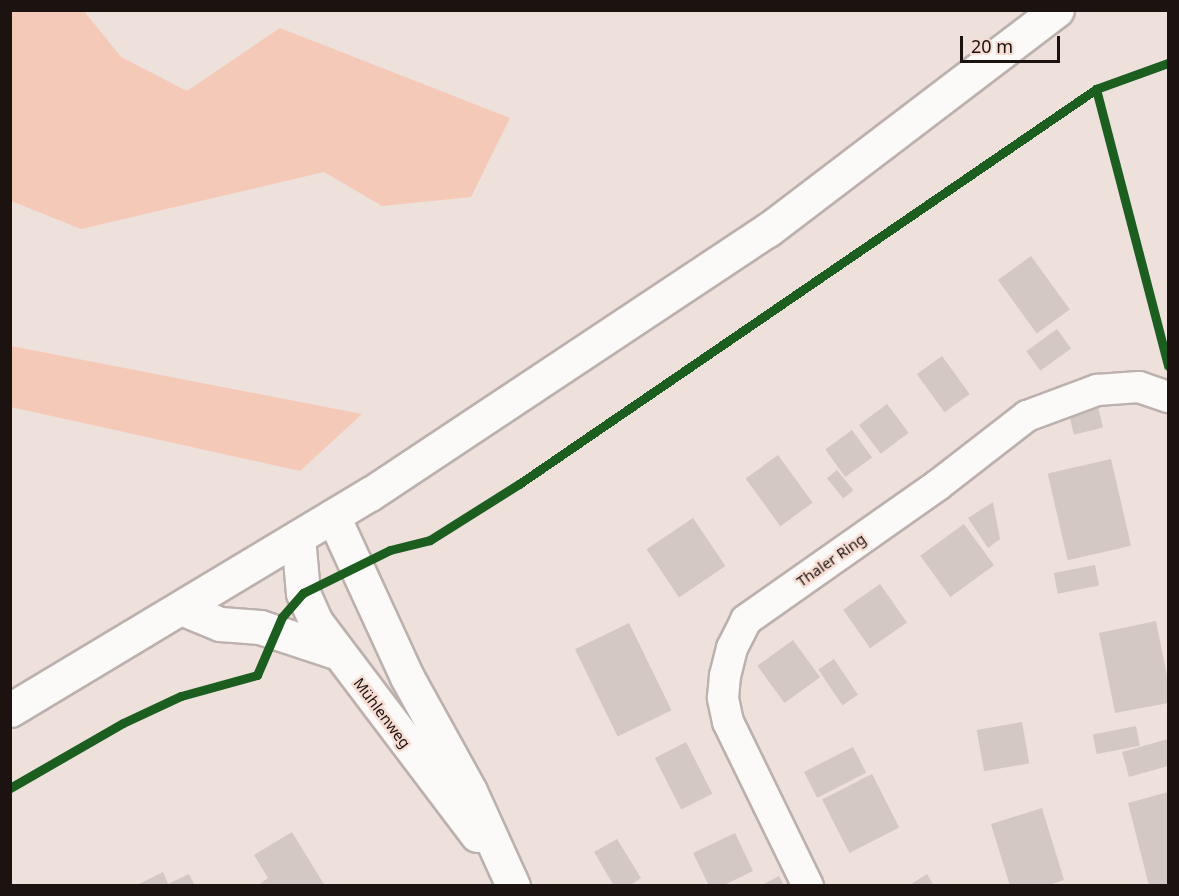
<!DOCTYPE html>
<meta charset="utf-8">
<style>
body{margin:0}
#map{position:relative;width:1179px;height:896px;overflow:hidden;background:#eee0da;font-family:"Noto Sans",sans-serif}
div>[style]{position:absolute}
.green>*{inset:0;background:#f5c9b8}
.building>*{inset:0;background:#d3c8c4;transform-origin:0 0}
.roads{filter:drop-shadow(2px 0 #bcb1ad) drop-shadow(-2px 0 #bcb1ad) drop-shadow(0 2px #bcb1ad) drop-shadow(0 -2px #bcb1ad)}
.minor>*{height:30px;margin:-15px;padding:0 15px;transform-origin:15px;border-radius:15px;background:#fcfaf9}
.tertiary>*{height:33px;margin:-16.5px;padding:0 16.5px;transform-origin:16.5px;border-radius:16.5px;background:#fcfaf9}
.secondary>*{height:33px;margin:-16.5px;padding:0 16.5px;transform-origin:16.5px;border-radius:16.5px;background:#fcfaf9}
.cycleway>*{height:9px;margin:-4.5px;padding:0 4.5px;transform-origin:4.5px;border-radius:4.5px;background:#1b5e20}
span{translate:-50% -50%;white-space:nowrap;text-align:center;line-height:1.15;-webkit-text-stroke:5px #f6dcd2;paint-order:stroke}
.street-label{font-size:15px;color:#1c1310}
.frame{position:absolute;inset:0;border:12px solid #1c1310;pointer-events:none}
.scale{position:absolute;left:960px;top:36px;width:100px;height:27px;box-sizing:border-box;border:3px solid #1c1310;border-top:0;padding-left:8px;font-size:18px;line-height:21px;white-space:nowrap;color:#1c1310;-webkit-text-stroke:4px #f6dcd2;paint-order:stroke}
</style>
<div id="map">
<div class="green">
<div style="clip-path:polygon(10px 11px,84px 11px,121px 57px,187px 91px,280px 28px,510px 118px,471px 197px,382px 206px,324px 172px,81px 229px,11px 201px)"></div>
<div style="clip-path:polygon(11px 346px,362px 414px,300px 471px,11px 407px)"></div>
</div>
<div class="building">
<div style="left:1031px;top:256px;width:66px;height:41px;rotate:54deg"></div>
<div style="left:1057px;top:329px;width:24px;height:38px;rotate:54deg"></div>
<div style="left:942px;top:356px;width:47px;height:31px;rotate:54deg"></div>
<div style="left:887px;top:404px;width:36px;height:35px;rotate:53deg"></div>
<div style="left:1098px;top:407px;width:21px;height:30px;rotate:76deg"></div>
<div style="left:852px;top:430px;width:34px;height:33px;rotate:54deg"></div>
<div style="left:778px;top:455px;width:59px;height:40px;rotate:54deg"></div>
<div style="left:1111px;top:459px;width:89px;height:65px;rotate:77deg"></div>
<div style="left:837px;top:470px;width:26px;height:13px;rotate:51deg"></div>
<div style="clip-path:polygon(993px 502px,1000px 539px,988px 548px,968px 518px)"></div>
<div style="left:693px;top:518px;width:58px;height:56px;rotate:56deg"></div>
<div style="left:964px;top:524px;width:51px;height:54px;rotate:54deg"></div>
<div style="left:1095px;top:565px;width:21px;height:42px;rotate:79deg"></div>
<div style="left:880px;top:584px;width:47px;height:45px;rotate:55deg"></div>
<div style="clip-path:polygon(1156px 621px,1168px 681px,1168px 703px,1115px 713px,1099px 633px)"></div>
<div style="left:629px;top:623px;width:97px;height:60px;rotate:64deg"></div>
<div style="left:793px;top:640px;width:46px;height:44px;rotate:54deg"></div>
<div style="left:834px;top:659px;width:43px;height:19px;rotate:56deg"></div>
<div style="left:1022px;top:722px;width:42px;height:46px;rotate:80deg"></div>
<div style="left:1136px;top:726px;width:20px;height:44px;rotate:79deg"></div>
<div style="clip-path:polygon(1168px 739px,1168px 766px,1129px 777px,1122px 752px)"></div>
<div style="left:686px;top:742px;width:58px;height:35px;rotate:63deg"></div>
<div style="left:853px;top:747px;width:29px;height:55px;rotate:63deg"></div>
<div style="left:872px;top:774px;width:60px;height:56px;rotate:63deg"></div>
<div style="clip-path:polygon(1168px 792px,1168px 886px,1149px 886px,1128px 803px)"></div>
<div style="clip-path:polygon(1042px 808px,1064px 880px,1046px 886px,1010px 886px,991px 824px)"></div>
<div style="clip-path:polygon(292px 832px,325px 886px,257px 886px,268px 878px,254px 855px)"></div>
<div style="clip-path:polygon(735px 833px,753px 871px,722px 886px,709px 886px,693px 853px)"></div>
<div style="clip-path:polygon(617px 839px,641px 878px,629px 886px,614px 886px,594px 852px)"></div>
<div style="clip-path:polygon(163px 872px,168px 884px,189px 874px,195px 886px,135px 886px)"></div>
<div style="clip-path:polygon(927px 874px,934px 886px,908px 886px)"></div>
<div style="clip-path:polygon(779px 876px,784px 886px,760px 886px)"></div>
</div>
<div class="roads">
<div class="minor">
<div style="left:808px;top:886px;width:182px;rotate:-116deg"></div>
<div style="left:728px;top:722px;width:25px;rotate:-102deg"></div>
<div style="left:723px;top:698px;width:22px;rotate:-85deg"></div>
<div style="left:725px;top:676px;width:29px;rotate:-76deg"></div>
<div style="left:732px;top:648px;width:31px;rotate:-63deg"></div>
<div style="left:746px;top:620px;width:235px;rotate:-35.1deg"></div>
<div style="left:938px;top:485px;width:113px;rotate:-37.8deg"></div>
<div style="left:1027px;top:416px;width:75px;rotate:-20.4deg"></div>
<div style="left:1097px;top:390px;width:42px;rotate:-4.1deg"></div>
<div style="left:1139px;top:387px;width:31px;rotate:19deg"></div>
</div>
<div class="tertiary">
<div style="left:333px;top:516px;width:177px;rotate:65.3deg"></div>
<div style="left:407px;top:677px;width:130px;rotate:61.1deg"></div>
<div style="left:470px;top:791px;width:104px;rotate:65.6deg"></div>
<div style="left:298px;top:537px;width:56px;rotate:84.9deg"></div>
<div style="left:303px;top:593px;width:32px;rotate:66deg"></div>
<div style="left:316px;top:622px;width:267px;rotate:52.9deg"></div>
<div style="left:181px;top:608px;width:42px;rotate:22.3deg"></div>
<div style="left:220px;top:624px;width:40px;rotate:4.3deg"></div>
<div style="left:260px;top:627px;width:79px;rotate:18.4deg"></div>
</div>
<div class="secondary">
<div style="left:10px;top:710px;width:420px;rotate:-31deg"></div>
<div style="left:370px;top:494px;width:478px;rotate:-33.6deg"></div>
<div style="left:768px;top:230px;width:363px;rotate:-37.3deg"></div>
</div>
</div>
<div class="cycleway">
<div style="left:1096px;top:89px;width:286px;rotate:75.4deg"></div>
<div style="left:10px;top:788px;width:130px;rotate:-29.9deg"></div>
<div style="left:123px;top:723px;width:64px;rotate:-25deg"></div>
<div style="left:181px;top:696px;width:79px;rotate:-15.4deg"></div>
<div style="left:257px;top:675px;width:63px;rotate:-66.7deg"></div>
<div style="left:282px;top:617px;width:32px;rotate:-49deg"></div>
<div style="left:303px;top:593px;width:97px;rotate:-26.3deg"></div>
<div style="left:390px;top:550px;width:41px;rotate:-14deg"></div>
<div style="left:430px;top:540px;width:105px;rotate:-32.2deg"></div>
<div style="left:519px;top:484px;width:699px;rotate:-34.39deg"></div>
<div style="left:1096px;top:89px;width:77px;rotate:-19.9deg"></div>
</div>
<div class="street-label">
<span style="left:831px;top:560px;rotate:-35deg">Thaler Ring</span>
<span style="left:382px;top:713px;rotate:53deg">Mühlenweg</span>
</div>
<div class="frame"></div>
<div class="scale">20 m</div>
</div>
